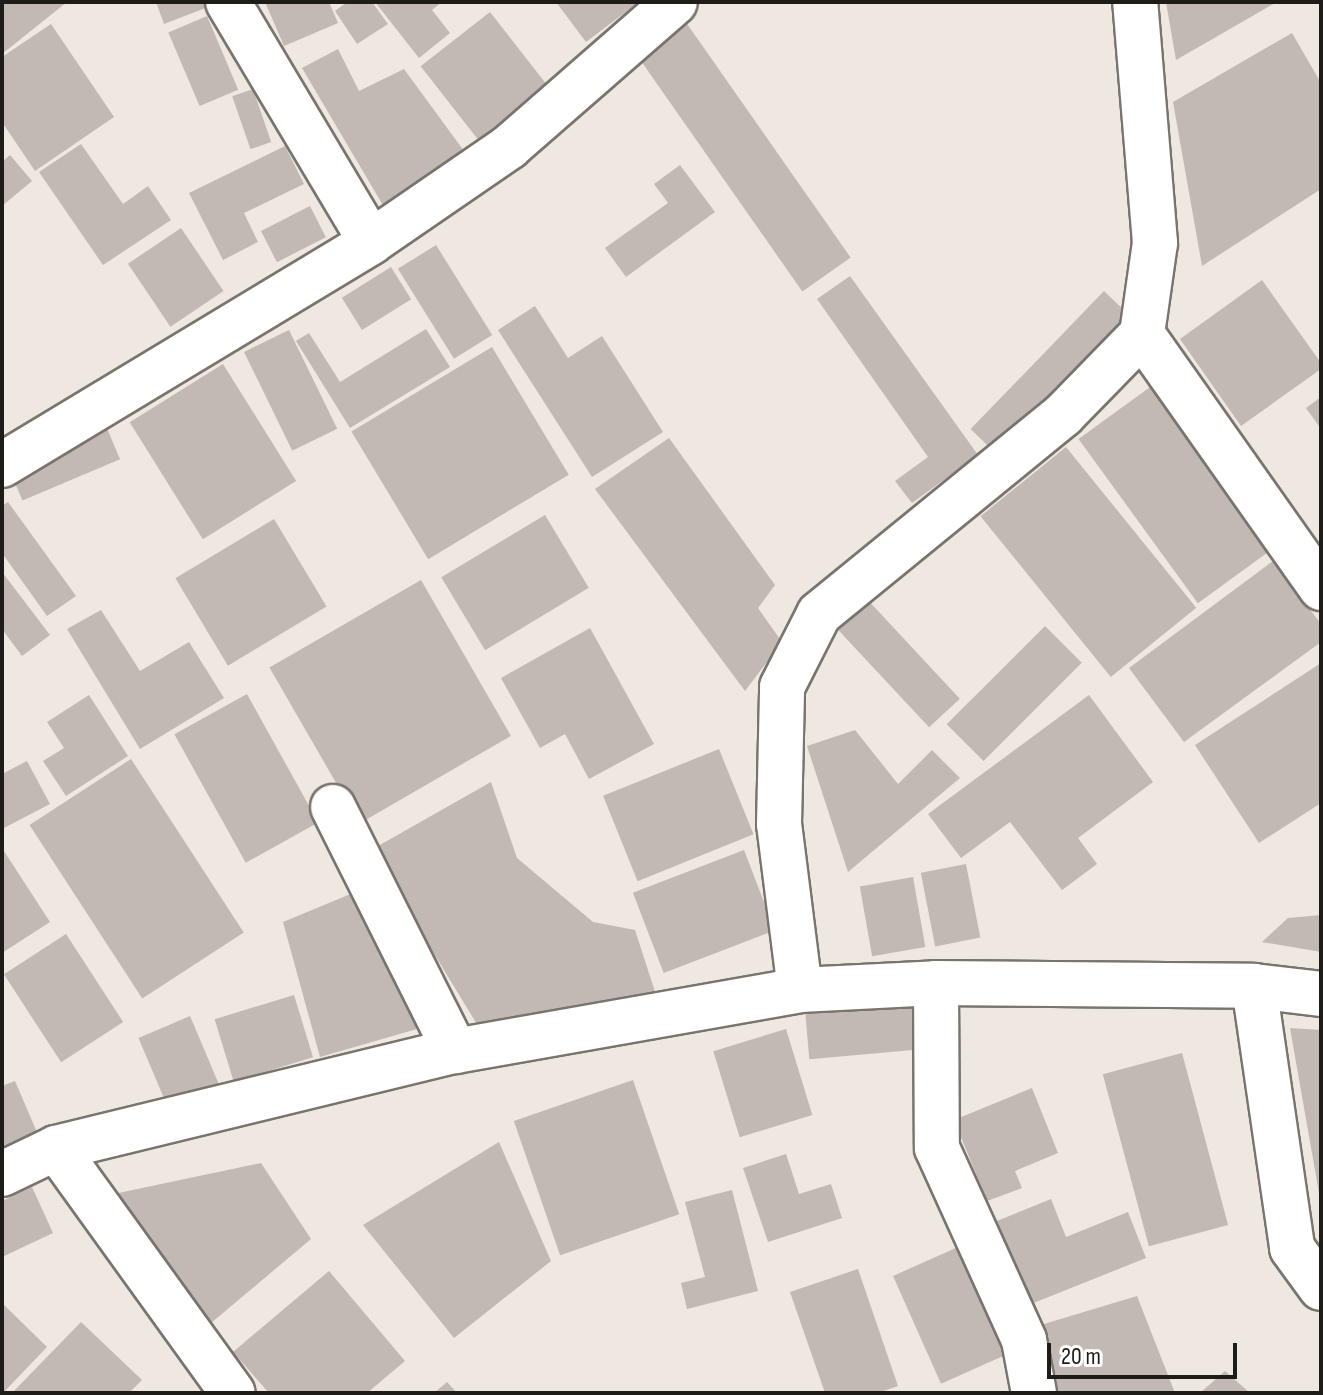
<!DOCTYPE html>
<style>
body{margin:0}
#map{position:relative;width:1323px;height:1395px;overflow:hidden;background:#eee8e0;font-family:"Sofia Sans Condensed",sans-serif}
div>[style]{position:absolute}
.building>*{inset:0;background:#c2b8b4;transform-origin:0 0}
.roads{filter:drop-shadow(2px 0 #79746d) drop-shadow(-2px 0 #79746d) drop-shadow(0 2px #79746d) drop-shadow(0 -2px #79746d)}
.minor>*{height:44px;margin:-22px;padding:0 22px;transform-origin:22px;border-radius:22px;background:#fff}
span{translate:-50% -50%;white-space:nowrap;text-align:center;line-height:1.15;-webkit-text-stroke:6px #fff;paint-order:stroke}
.frame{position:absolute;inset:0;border:4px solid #1e1c19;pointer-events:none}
.scale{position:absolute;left:1047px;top:1343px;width:190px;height:36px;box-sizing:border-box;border:4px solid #1e1c19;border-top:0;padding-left:10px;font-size:24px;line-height:28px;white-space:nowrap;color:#1e1c19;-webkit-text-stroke:6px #fff;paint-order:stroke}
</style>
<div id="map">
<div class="building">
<div style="clip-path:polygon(2px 2px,67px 2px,2px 54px)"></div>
<div style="clip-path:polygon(156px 2px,207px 2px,208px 7px,164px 24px)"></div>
<div style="clip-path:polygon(265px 2px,329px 2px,338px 23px,284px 46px)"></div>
<div style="clip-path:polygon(347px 2px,372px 2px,388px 24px,357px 44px,335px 11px)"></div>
<div style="clip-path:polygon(375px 2px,442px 2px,432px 10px,450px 33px,419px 58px)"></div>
<div style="clip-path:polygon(556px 2px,639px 2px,586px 42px)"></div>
<div style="clip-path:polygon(1166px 2px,1277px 2px,1176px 60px)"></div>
<div style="left:678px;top:11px;width:301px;height:59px;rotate:55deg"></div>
<div style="left:490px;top:12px;width:109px;height:88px;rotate:52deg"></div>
<div style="left:207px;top:16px;width:80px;height:42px;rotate:67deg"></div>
<div style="clip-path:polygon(51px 24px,114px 117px,35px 171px,2px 122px,2px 57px)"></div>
<div style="clip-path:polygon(1292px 33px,1321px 83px,1321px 189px,1202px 266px,1173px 102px)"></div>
<div style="clip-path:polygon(338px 49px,359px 91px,404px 69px,464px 151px,384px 207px,302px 68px)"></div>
<div style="left:253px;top:89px;width:56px;height:22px;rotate:71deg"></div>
<div style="clip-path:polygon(81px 144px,123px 204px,148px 186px,171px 220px,103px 265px,39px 172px)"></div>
<div style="clip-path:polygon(285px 146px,304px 184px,244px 213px,258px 242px,223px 260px,189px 193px)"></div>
<div style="clip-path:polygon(10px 155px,32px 181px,2px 206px,2px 162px)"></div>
<div style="clip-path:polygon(680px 165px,715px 212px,626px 277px,605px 248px,668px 203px,654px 184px)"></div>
<div style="left:310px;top:206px;width:35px;height:55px;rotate:63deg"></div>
<div style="left:181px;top:228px;width:76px;height:64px;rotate:56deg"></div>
<div style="left:436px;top:245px;width:106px;height:45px;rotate:58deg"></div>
<div style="left:391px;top:267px;width:38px;height:58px;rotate:58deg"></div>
<div style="clip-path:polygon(850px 276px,978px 455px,912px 503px,895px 481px,928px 457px,817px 299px)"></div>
<div style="clip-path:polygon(1262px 280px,1321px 363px,1321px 369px,1241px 426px,1180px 339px)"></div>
<div style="left:1104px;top:291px;width:43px;height:192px;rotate:44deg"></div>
<div style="clip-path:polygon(535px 306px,568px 358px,602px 336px,663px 432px,592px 477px,498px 330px)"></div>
<div style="clip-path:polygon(426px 329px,450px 367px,350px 428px,296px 341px,309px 333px,340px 382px)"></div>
<div style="left:289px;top:330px;width:110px;height:50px;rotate:64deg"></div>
<div style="left:492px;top:347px;width:149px;height:164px;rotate:59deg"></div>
<div style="left:223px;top:364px;width:138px;height:110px;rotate:58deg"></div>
<div style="left:1157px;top:382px;width:203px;height:97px;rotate:54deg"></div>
<div style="clip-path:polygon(1321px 397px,1321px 429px,1306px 408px)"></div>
<div style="left:106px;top:426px;width:36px;height:106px;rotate:67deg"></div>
<div style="clip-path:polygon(669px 438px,775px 585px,758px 608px,782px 642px,745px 691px,595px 489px)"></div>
<div style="left:1066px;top:447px;width:207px;height:110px;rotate:51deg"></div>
<div style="clip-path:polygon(8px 502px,76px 596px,47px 616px,2px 553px,2px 506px)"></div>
<div style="left:545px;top:515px;width:85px;height:121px;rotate:59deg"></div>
<div style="left:274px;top:519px;width:102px;height:115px;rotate:59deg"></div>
<div style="clip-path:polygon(1273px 561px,1321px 624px,1321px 642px,1184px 742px,1129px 668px)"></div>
<div style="clip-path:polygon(2px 572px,50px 635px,22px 656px,2px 629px)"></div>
<div style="left:421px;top:580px;width:180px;height:175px;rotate:60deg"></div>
<div style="left:865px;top:597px;width:139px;height:42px;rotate:47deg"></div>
<div style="clip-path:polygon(101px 610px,140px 671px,189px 642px,224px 698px,140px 749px,67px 629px)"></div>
<div style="left:1045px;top:626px;width:52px;height:139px;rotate:45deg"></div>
<div style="clip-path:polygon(590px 628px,654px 744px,589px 779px,565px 734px,540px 748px,501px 678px)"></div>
<div style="clip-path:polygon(1321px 663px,1321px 803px,1259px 843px,1195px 745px)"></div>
<div style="left:247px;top:694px;width:147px;height:83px;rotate:61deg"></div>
<div style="clip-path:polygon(89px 695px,128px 756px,66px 796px,43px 761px,64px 748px,47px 722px)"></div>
<div style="clip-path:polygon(1089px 695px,1153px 782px,1078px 838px,1097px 864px,1062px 890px,1010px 822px,961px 858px,928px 814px)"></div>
<div style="clip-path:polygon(855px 730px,898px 784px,932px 750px,960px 778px,848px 872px,807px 746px)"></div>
<div style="left:719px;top:749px;width:92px;height:125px;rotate:68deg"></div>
<div style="left:131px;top:759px;width:207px;height:121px;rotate:57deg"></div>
<div style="clip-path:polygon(27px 761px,50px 804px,2px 829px,2px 774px)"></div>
<div style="clip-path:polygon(491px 782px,517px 858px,593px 922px,635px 930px,660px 1007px,478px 1026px,371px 850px)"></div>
<div style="clip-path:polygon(2px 848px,50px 922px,2px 953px)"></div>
<div style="left:744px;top:850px;width:86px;height:119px;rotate:69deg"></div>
<div style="left:966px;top:864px;width:75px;height:46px;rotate:79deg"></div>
<div style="left:913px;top:877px;width:71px;height:54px;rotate:80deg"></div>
<div style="clip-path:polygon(353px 893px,417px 1029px,320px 1057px,283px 922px)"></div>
<div style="clip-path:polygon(1321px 915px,1321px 952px,1262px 942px,1288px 918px)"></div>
<div style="left:66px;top:934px;width:105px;height:74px;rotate:57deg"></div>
<div style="left:294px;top:995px;width:65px;height:83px;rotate:73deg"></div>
<div style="left:912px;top:1005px;width:45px;height:107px;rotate:85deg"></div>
<div style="left:190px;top:1016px;width:77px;height:56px;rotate:67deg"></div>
<div style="clip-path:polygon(1290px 1028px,1321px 1030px,1321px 1193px,1319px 1193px)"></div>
<div style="left:786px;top:1029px;width:90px;height:76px;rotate:73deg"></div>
<div style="left:1182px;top:1053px;width:178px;height:82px;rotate:75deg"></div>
<div style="left:633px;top:1080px;width:142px;height:126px;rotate:71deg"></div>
<div style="clip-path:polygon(15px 1081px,42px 1144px,2px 1161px,2px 1086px)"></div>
<div style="clip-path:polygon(1032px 1088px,1058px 1153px,1015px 1171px,1022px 1188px,987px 1201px,954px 1120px)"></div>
<div style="clip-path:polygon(499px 1142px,551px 1261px,454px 1338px,363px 1225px)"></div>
<div style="clip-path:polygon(786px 1154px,799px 1194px,831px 1184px,842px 1218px,768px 1242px,743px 1168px)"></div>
<div style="clip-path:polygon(261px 1163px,311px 1239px,211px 1323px,109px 1195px)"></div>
<div style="clip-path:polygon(32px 1187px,53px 1233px,2px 1257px,2px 1201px)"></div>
<div style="clip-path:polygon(732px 1190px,758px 1291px,687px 1309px,681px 1283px,705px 1277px,685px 1202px)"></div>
<div style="clip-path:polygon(1051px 1199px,1066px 1237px,1128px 1212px,1146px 1258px,1026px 1306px,992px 1223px)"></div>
<div style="left:967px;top:1243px;width:118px;height:81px;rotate:66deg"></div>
<div style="clip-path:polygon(858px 1269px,898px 1386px,878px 1393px,825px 1393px,790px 1292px)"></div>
<div style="clip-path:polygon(329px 1271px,405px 1361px,367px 1393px,269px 1393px,233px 1352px)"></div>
<div style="clip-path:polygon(1137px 1296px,1175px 1393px,1056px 1393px,1034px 1327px)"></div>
<div style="clip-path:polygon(2px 1303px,47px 1347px,3px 1393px,2px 1393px)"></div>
<div style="clip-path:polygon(81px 1322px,142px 1380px,129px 1393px,12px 1393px)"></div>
<div style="clip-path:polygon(1225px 1371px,1250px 1393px,1200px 1393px)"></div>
<div style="clip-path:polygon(447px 1382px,457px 1393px,434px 1393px)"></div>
</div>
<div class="roads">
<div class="minor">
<div style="left:228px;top:2px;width:279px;rotate:59.2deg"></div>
<div style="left:1142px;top:334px;width:311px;rotate:54.8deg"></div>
<div style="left:2px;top:465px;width:431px;rotate:-31.1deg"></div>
<div style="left:371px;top:242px;width:168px;rotate:-34.5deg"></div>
<div style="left:509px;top:147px;width:220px;rotate:-41.1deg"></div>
<div style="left:333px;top:807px;width:273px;rotate:63.4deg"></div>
<div style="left:936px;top:983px;width:165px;rotate:89.7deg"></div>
<div style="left:937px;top:1148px;width:211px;rotate:65.6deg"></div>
<div style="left:1024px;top:1340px;width:54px;rotate:79.3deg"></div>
<div style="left:1254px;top:986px;width:265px;rotate:81.7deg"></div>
<div style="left:1292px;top:1248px;width:49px;rotate:54.1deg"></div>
<div style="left:800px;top:990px;width:167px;rotate:-97.2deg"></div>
<div style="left:779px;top:824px;width:137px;rotate:-88.7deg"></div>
<div style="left:782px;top:687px;width:82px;rotate:-63.1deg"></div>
<div style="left:819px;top:614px;width:315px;rotate:-39.2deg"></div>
<div style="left:1063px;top:415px;width:113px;rotate:-45.7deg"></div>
<div style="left:1142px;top:334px;width:92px;rotate:-81.9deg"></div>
<div style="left:1155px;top:243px;width:242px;rotate:-94.7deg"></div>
<div style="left:56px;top:1148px;width:302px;rotate:54.2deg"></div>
<div style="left:2px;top:1174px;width:60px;rotate:-25.7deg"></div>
<div style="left:56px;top:1148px;width:411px;rotate:-13.7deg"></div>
<div style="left:455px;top:1051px;width:350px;rotate:-10deg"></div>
<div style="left:800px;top:990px;width:136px;rotate:-2.9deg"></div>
<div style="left:936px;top:983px;width:318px;rotate:0.5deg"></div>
<div style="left:1254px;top:986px;width:67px;rotate:6.8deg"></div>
</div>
</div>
<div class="frame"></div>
<div class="scale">20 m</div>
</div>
